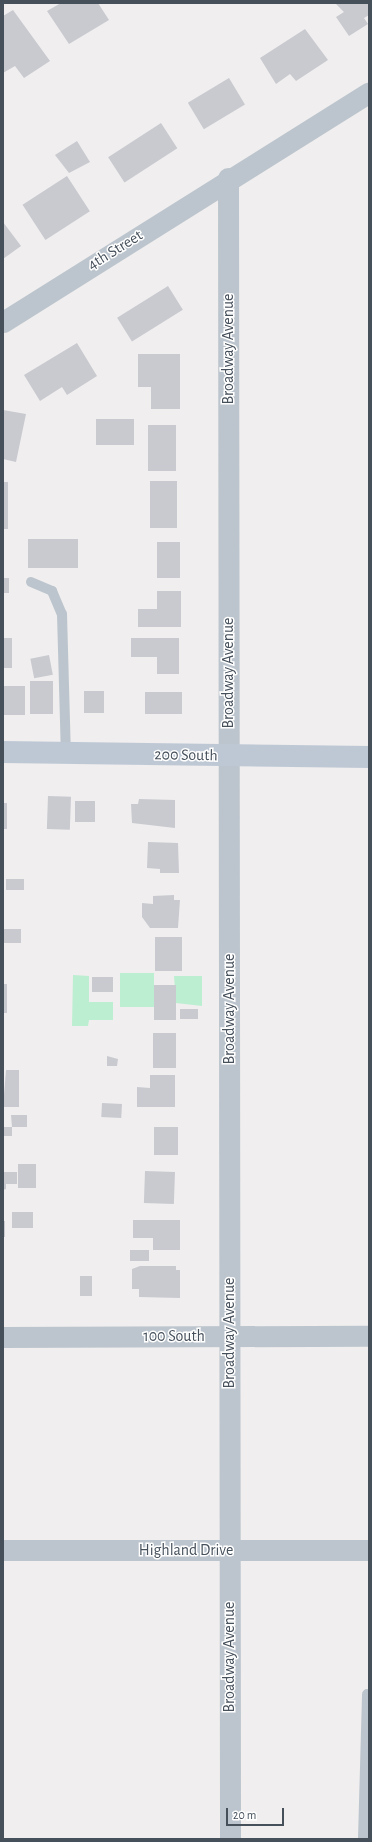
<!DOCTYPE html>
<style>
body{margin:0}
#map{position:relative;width:372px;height:1842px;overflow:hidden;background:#f0eeee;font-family:"Alegreya Sans",sans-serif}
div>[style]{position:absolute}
.green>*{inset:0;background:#bceed1;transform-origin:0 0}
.building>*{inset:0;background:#c8cad0;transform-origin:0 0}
.lane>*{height:10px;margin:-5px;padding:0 5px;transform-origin:5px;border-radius:5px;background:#bcc5cd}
.street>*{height:21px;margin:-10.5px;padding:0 10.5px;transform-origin:10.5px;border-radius:10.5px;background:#bcc5cd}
.secondary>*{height:22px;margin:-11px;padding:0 11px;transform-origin:11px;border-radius:11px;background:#bec8d5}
span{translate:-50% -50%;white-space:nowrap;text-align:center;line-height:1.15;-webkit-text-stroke:3px #fff;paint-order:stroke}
.street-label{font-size:16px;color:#46505b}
.frame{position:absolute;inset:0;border:4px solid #46505b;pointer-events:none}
.scale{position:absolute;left:226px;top:1808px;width:58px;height:18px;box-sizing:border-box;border:2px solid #46505b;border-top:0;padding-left:5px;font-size:12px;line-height:14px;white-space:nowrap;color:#46505b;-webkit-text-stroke:3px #fff;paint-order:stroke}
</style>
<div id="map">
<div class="green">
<div style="left:154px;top:973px;width:34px;height:34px;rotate:90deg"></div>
<div style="clip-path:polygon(73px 975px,89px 976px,89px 1002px,113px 1002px,113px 1020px,89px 1020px,88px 1026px,72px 1026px)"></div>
<div style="clip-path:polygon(174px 976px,202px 976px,202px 1006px,176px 1003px)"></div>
</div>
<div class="building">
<div style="clip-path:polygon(61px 3px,98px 3px,109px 20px,69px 44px,47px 11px)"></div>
<div style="clip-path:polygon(335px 3px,369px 3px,369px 15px,364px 18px,368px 24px,349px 36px,336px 17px,344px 12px)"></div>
<div style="clip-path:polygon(13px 10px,50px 61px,24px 78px,15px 66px,3px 73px,3px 16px)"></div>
<div style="clip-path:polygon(305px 29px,328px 60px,296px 81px,290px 74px,276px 84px,260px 58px)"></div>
<div style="left:229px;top:78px;width:31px;height:48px;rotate:59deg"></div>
<div style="left:161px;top:123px;width:30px;height:63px;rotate:57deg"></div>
<div style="clip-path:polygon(77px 141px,90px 162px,69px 173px,55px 155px)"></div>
<div style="left:67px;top:176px;width:42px;height:53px;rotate:57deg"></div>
<div style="clip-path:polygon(3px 222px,21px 246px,3px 259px)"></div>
<div style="left:168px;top:286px;width:28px;height:60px;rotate:58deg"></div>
<div style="clip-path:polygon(77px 343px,97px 376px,67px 395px,62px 387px,40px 401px,24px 375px)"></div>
<div style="clip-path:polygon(138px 354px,180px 354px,180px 409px,151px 409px,151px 387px,138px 387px)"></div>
<div style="clip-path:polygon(3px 410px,26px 414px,16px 462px,3px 459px)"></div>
<div style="left:96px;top:419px;width:38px;height:26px"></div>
<div style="left:148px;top:425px;width:28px;height:46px"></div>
<div style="left:150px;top:481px;width:27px;height:47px"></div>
<div style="left:3px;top:482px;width:5px;height:47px"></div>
<div style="left:28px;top:539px;width:50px;height:29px"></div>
<div style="left:157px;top:542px;width:23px;height:36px"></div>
<div style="left:3px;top:578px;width:6px;height:15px"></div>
<div style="clip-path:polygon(157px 591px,181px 591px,181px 627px,138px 627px,138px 609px,157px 609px)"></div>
<div style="left:3px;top:638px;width:9px;height:30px"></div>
<div style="clip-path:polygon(131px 638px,179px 638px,179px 674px,157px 674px,157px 657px,131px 657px)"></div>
<div style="left:49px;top:655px;width:20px;height:19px;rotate:79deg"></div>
<div style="left:30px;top:681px;width:23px;height:33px"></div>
<div style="left:3px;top:686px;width:22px;height:29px"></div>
<div style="left:84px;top:691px;width:20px;height:22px"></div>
<div style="left:145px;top:692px;width:37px;height:22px"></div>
<div style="left:48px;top:796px;width:23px;height:33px;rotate:2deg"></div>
<div style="clip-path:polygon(139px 799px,175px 800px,175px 828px,132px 823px,131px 804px,138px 804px)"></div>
<div style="left:75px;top:801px;width:20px;height:21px"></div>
<div style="left:3px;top:803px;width:4px;height:26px"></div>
<div style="clip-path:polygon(148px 842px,178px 843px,179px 873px,160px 873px,160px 869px,147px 868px)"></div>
<div style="left:6px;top:879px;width:18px;height:11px"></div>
<div style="clip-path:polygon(174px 895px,174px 900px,180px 900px,178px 928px,150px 928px,142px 917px,142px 903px,153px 904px,153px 896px)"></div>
<div style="left:3px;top:929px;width:18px;height:14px"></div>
<div style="left:155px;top:937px;width:27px;height:34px"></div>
<div style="left:92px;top:977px;width:21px;height:15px"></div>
<div style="left:3px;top:984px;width:4px;height:29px"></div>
<div style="left:154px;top:985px;width:22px;height:35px"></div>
<div style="left:180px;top:1009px;width:18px;height:10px"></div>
<div style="left:153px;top:1033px;width:23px;height:35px"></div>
<div style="clip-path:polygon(107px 1056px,118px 1059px,117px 1066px,107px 1066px)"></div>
<div style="clip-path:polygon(6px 1070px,19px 1070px,19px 1107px,3px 1107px)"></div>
<div style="clip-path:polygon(150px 1075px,175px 1075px,175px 1107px,137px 1107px,137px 1087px,150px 1088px)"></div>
<div style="left:102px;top:1103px;width:20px;height:14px;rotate:3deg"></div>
<div style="clip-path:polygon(11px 1115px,27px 1115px,27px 1127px,12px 1127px,12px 1136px,3px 1136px,3px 1127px,12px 1127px)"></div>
<div style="left:154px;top:1127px;width:24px;height:28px"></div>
<div style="left:18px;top:1164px;width:18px;height:24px"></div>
<div style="left:145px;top:1171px;width:30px;height:32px;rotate:2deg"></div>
<div style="clip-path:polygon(3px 1172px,17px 1172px,17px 1184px,6px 1184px,6px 1189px,3px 1190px)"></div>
<div style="left:12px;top:1212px;width:21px;height:16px"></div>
<div style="clip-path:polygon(133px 1220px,180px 1220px,180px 1250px,153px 1250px,153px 1238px,133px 1238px)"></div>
<div style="left:3px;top:1221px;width:2px;height:16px"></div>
<div style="left:130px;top:1250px;width:19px;height:11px"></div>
<div style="clip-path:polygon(140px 1266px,176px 1266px,176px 1270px,180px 1270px,180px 1298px,139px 1297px,139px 1289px,132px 1289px,132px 1269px)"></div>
<div style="left:80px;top:1276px;width:12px;height:20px"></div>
</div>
<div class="lane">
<div style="left:31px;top:582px;width:23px;rotate:23deg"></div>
<div style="left:52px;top:591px;width:25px;rotate:67deg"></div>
<div style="left:62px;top:614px;width:139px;rotate:88.4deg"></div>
<div style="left:363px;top:1839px;width:145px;rotate:-88.4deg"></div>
</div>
<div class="street">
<div style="left:228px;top:178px;width:1661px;rotate:89.93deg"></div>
<div style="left:3px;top:322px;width:432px;rotate:-32.1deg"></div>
<div style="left:3px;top:1337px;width:366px;rotate:-0.2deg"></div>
<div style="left:3px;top:1550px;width:366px"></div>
</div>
<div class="secondary">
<div style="left:3px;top:752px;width:366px;rotate:0.8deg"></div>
</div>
<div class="street-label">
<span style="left:115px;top:250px;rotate:-32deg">4th Street</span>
<span style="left:228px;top:349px;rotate:-90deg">Broadway Avenue</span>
<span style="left:228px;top:673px;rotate:-90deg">Broadway Avenue</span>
<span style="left:186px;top:755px;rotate:1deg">200 South</span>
<span style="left:229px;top:1009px;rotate:-90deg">Broadway Avenue</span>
<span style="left:229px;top:1333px;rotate:-90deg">Broadway Avenue</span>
<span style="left:174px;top:1336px">100 South</span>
<span style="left:186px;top:1550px">Highland Drive</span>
<span style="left:229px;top:1657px;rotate:-90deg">Broadway Avenue</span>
</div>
<div class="frame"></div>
<div class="scale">20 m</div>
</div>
